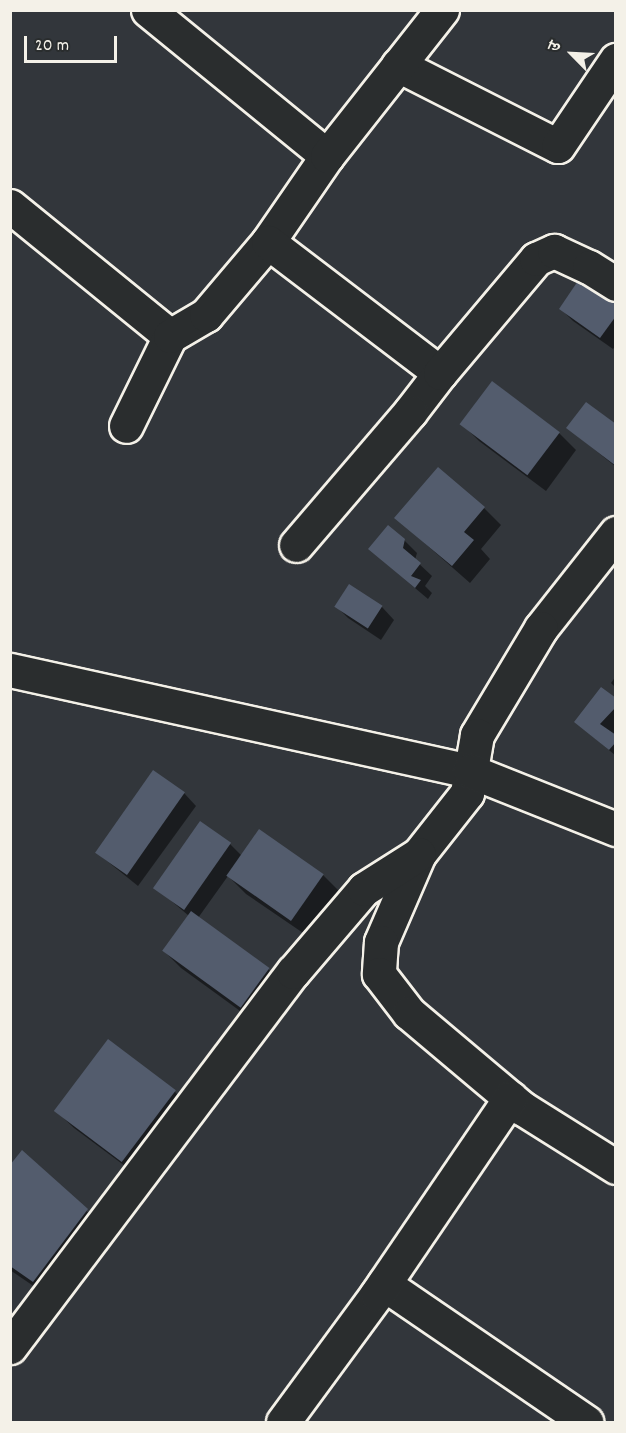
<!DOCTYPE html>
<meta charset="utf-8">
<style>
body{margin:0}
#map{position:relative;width:626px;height:1433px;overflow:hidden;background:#32363b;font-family:Dekko,"Playpen Sans Deva",sans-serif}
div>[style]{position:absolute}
.shadow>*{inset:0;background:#0007}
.building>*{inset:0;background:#535c6d;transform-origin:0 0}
.roads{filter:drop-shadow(2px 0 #f4f1e8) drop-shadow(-2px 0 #f4f1e8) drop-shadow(0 2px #f4f1e8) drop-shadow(0 -2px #f4f1e8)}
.minor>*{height:33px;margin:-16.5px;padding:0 16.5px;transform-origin:16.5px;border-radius:16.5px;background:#2a2d2e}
.tertiary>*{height:33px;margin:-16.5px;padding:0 16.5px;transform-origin:16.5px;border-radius:16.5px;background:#2a2d2e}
span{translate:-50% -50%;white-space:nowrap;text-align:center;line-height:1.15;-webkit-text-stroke:4.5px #2a2d2e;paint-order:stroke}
.frame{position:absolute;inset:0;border:12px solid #f4f1e8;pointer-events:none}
.north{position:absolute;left:542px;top:24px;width:60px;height:60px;-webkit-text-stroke:4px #2a2d2e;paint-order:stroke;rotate:294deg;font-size:16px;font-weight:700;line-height:24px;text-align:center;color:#f4f1e8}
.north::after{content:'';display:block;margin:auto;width:21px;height:27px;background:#f4f1e8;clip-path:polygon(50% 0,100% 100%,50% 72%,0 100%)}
.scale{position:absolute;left:24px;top:36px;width:93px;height:27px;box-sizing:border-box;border:3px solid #f4f1e8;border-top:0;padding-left:8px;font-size:18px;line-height:21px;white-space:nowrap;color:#f4f1e8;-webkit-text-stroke:4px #2a2d2e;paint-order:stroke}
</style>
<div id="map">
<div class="shadow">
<div style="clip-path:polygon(616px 296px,616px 345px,613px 349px,573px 321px,561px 309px)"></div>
<div style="clip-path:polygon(462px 424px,559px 433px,576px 450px,546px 491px,479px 441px)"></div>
<div style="clip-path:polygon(616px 426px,616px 467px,568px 428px)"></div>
<div style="clip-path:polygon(484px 508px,501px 525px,481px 549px,490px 559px,470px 583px,396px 518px)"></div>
<div style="clip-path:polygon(404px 540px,417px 553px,415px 560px,432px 576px,425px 586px,432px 593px,428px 599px,383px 561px)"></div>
<div style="clip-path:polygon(336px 606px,382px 607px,394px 620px,381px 640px,348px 618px)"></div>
<div style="clip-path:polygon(616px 676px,616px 688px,611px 683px)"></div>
<div style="clip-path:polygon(616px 700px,616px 731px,613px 735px,616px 737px,616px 756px,576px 722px)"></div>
<div style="clip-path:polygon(184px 793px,196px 806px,138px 886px,97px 853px)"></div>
<div style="clip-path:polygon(230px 844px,242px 856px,323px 875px,340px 892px,309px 937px,246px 894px,228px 876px,198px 918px,268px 969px,285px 986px,258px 1024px,181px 968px,164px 951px,189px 916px,155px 887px)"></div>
<div style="clip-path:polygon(108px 1041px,175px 1092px,192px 1109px,141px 1178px,74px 1128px,56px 1111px)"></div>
<div style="clip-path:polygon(22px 1152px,105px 1228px,51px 1298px,10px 1270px,10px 1168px)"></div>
</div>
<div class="building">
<div style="clip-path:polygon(584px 272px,616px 294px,616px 316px,600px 338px,559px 309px)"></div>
<div style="left:492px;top:381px;width:85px;height:54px;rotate:37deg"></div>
<div style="clip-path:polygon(586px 402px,616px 424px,616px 466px,566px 428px)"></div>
<div style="clip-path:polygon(438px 467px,485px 507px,464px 532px,474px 540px,452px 566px,394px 518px)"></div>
<div style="clip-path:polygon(388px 525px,405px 539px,403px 548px,421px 563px,411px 576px,421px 580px,415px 588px,368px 549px)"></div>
<div style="left:349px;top:584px;width:40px;height:27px;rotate:33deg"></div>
<div style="clip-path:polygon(601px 687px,616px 698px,616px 707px,600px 724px,616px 735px,616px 742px,609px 750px,574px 722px)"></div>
<div style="left:153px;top:770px;width:39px;height:101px;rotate:35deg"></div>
<div style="left:200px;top:821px;width:38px;height:82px;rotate:35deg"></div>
<div style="left:259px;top:829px;width:79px;height:57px;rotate:35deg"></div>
<div style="left:191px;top:911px;width:97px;height:49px;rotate:36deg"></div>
<div style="left:108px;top:1039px;width:85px;height:90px;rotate:37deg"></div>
<div style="clip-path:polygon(22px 1150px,88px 1209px,33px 1282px,10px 1266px,10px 1165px)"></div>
</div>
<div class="roads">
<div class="minor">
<div style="left:148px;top:10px;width:231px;rotate:39.2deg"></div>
<div style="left:327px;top:156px;width:104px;rotate:124.5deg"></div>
<div style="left:398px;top:65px;width:179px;rotate:26.9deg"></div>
<div style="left:558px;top:146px;width:104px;rotate:-56deg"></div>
<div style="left:327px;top:156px;width:186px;rotate:-51.8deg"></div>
<div style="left:10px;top:206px;width:206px;rotate:39.1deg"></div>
<div style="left:170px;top:336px;width:100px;rotate:116.1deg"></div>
<div style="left:170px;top:336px;width:42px;rotate:-30.3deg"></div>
<div style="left:206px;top:315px;width:96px;rotate:-49.7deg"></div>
<div style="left:268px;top:242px;width:216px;rotate:37.3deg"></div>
<div style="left:440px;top:373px;width:49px;rotate:127.6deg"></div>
<div style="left:410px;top:412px;width:175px;rotate:130.6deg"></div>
<div style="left:440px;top:373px;width:149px;rotate:-49.9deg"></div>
<div style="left:536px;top:259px;width:20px;rotate:-24deg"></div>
<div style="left:554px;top:251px;width:38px;rotate:25deg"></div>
<div style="left:589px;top:267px;width:32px;rotate:32deg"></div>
<div style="left:616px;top:533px;width:121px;rotate:128.3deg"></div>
<div style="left:541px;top:628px;width:125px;rotate:120.9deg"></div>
<div style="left:477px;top:735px;width:59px;rotate:99.8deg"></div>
<div style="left:467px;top:793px;width:78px;rotate:128.2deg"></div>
<div style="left:419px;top:854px;width:96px;rotate:113.4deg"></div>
<div style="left:381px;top:942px;width:32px;rotate:94deg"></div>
<div style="left:379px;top:974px;width:49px;rotate:52.4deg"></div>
<div style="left:409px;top:1013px;width:148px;rotate:40.1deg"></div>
<div style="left:522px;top:1108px;width:111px;rotate:32.1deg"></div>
<div style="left:384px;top:1284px;width:245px;rotate:34.3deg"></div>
<div style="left:10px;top:1347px;width:470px;rotate:-53deg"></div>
<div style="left:293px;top:972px;width:109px;rotate:-49.5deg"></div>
<div style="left:364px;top:889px;width:65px;rotate:-32.5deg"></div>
<div style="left:283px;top:1422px;width:159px;rotate:-53.7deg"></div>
<div style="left:377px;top:1294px;width:237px;rotate:-55.8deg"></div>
</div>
<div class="tertiary">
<div style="left:10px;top:670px;width:471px;rotate:12.4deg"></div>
<div style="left:470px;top:771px;width:157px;rotate:21.7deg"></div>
</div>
</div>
<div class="frame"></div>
<div class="north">उ</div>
<div class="scale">20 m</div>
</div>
